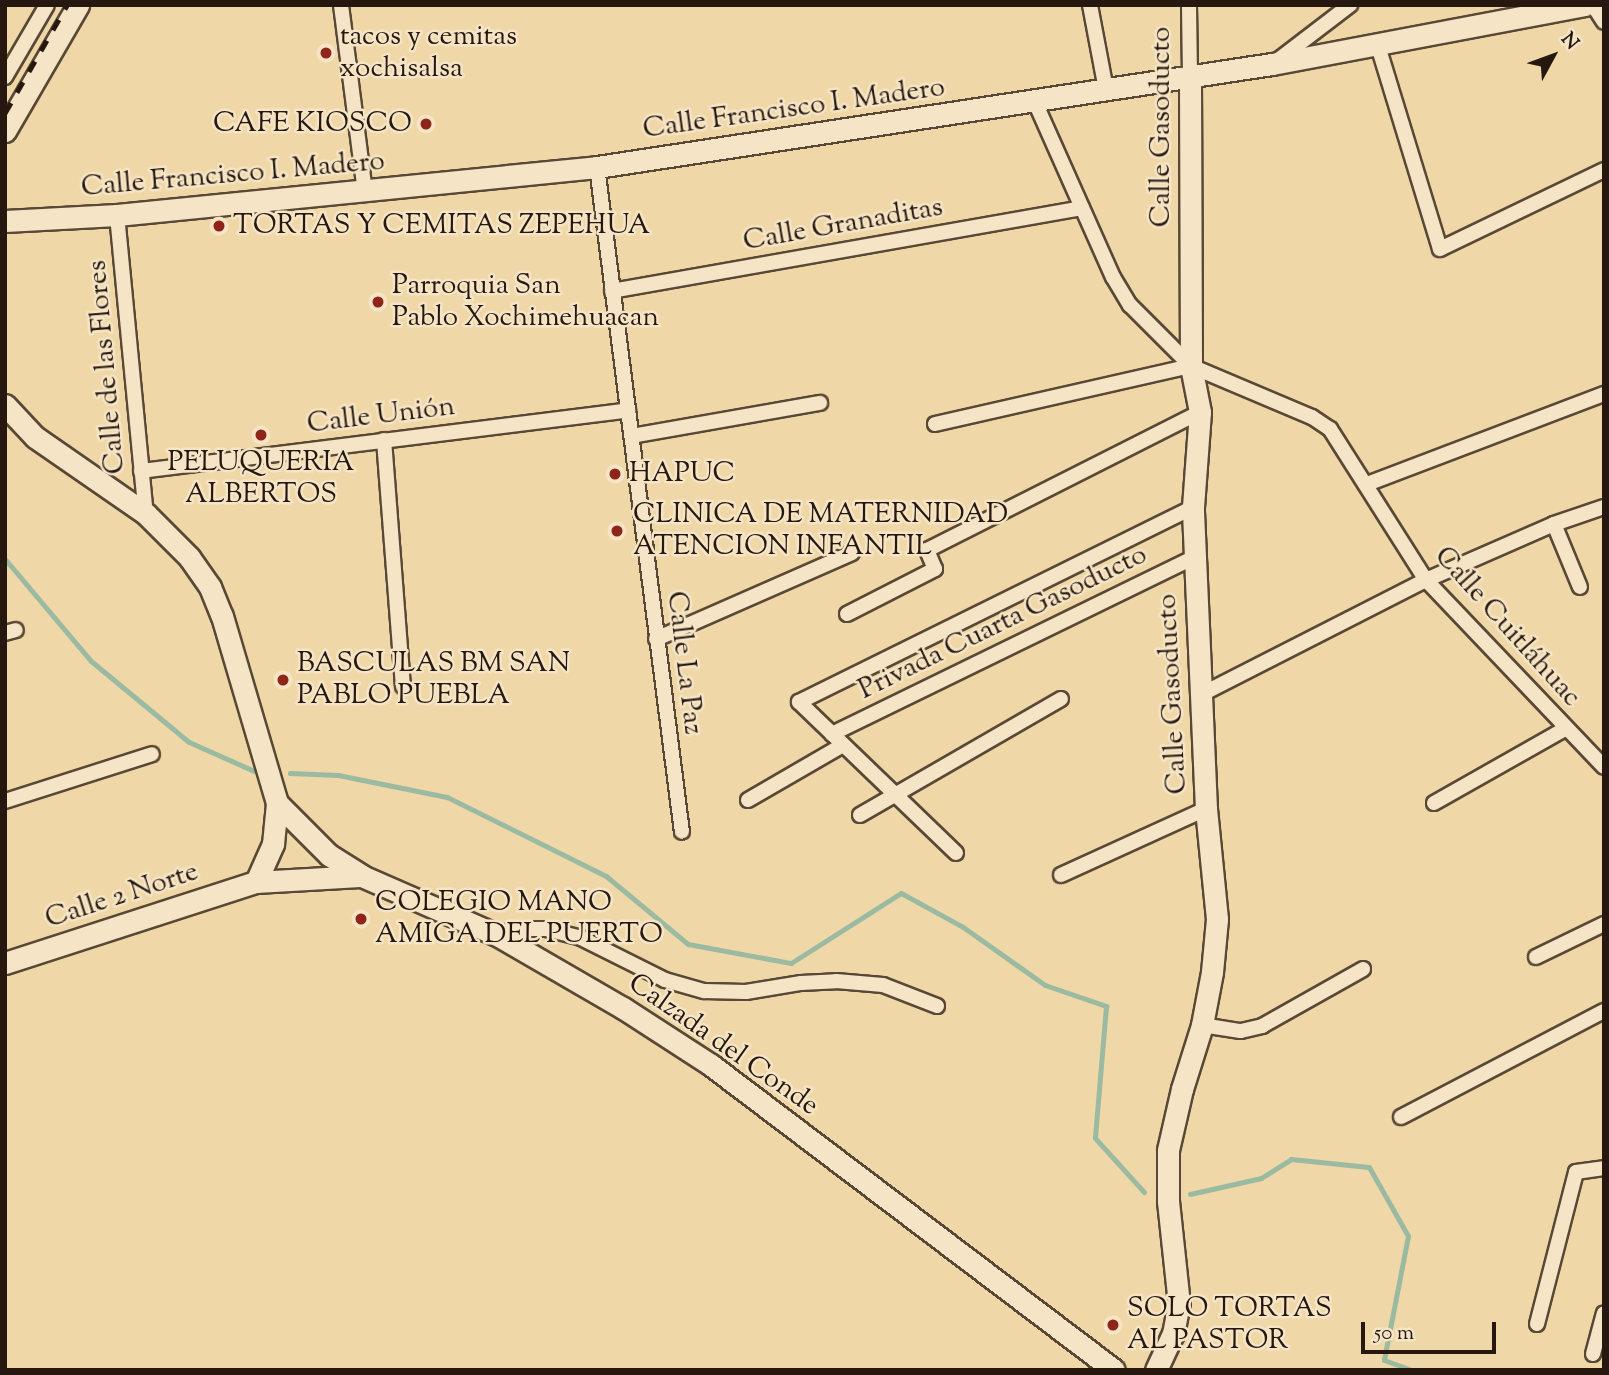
<!DOCTYPE html>
<meta charset="utf-8">
<style>
body{margin:0}
#map{position:relative;width:1609px;height:1375px;overflow:hidden;background:#f0d7a7;font-family:"Sorts Mill Goudy",serif}
div>[style]{position:absolute}
.stream>*{height:5px;margin:-2.5px;padding:0 2.5px;transform-origin:2.5px;border-radius:2.5px;background:#9bbaa2}
.roads{filter:drop-shadow(2px 0 #594835) drop-shadow(-2px 0 #594835) drop-shadow(0 2px #594835) drop-shadow(0 -2px #594835)}
.street>*{height:14px;margin:-7px;padding:0 7px;transform-origin:7px;border-radius:7px;background:#f5e5c6}
.secondary>*{height:21px;margin:-10.5px;padding:0 10.5px;transform-origin:10.5px;border-radius:10.5px;background:#f5e5c6}
.rail>*{height:5px;margin-top:-2.5px;transform-origin:0;background:repeating-linear-gradient(90deg,#27180f 0 12px,transparent 0 24px)}
.dots>*{width:19px;height:19px;translate:-50% -50%;box-sizing:border-box;border:4px solid #f5e5c6;border-radius:50%}
span{translate:-50% -50%;white-space:nowrap;text-align:center;line-height:1.15;-webkit-text-stroke:5px #f5e5c6;paint-order:stroke}
.poi-label{font-size:28px;color:#27180f}
.left{translate:0 -50%;text-align:left}
.right{translate:-100% -50%;text-align:right}
.street-label{font-size:28px;color:#27180f}
.frame{position:absolute;inset:0;border:7px solid #27180f;pointer-events:none}
.north{position:absolute;left:1518px;top:21px;width:70px;height:70px;-webkit-text-stroke:5px #f5e5c6;paint-order:stroke;rotate:49deg;font-size:19px;font-weight:700;line-height:28px;text-align:center;color:#27180f}
.north::after{content:'';display:block;margin:auto;width:24px;height:32px;background:#27180f;clip-path:polygon(50% 0,100% 100%,50% 72%,0 100%)}
.scale{position:absolute;left:1361px;top:1322px;width:135px;height:32px;box-sizing:border-box;border:4px solid #27180f;border-top:0;padding-left:9px;font-size:21px;line-height:24px;white-space:nowrap;color:#27180f;-webkit-text-stroke:5px #f5e5c6;paint-order:stroke}
</style>
<div id="map">
<div class="stream">
<div style="left:5px;top:559px;width:133px;rotate:49.9deg"></div>
<div style="left:91px;top:661px;width:127px;rotate:39.6deg"></div>
<div style="left:189px;top:742px;width:71px;rotate:24deg"></div>
<div style="left:290px;top:773px;width:48px;rotate:2.4deg"></div>
<div style="left:338px;top:775px;width:111px;rotate:11.4deg"></div>
<div style="left:447px;top:797px;width:178px;rotate:26.4deg"></div>
<div style="left:606px;top:876px;width:107px;rotate:39.7deg"></div>
<div style="left:688px;top:944px;width:105px;rotate:10.5deg"></div>
<div style="left:791px;top:963px;width:130px;rotate:-32.5deg"></div>
<div style="left:901px;top:893px;width:71px;rotate:28.7deg"></div>
<div style="left:963px;top:927px;width:100px;rotate:35.3deg"></div>
<div style="left:1045px;top:985px;width:65px;rotate:19deg"></div>
<div style="left:1106px;top:1006px;width:132px;rotate:94.8deg"></div>
<div style="left:1095px;top:1138px;width:73px;rotate:47.8deg"></div>
<div style="left:1190px;top:1194px;width:73px;rotate:-12.7deg"></div>
<div style="left:1261px;top:1178px;width:36px;rotate:-32deg"></div>
<div style="left:1291px;top:1159px;width:78px;rotate:5.9deg"></div>
<div style="left:1369px;top:1167px;width:79px;rotate:60.5deg"></div>
<div style="left:1408px;top:1236px;width:126px;rotate:101deg"></div>
<div style="left:1384px;top:1360px;width:30px;rotate:20deg"></div>
</div>
<div class="roads">
<div class="street">
<div style="left:341px;top:5px;width:189px;rotate:82.7deg"></div>
<div style="left:1090px;top:5px;width:86px;rotate:79.3deg"></div>
<div style="left:1189px;top:5px;width:71px;rotate:89.2deg"></div>
<div style="left:1593px;top:5px;width:20px;rotate:57deg"></div>
<div style="left:1378px;top:46px;width:212px;rotate:73deg"></div>
<div style="left:1440px;top:249px;width:182px;rotate:-25.7deg"></div>
<div style="left:1278px;top:60px;width:91px;rotate:-37.4deg"></div>
<div style="left:5px;top:77px;width:83px;rotate:-59.7deg"></div>
<div style="left:1035px;top:102px;width:192px;rotate:66deg"></div>
<div style="left:1113px;top:277px;width:33px;rotate:59deg"></div>
<div style="left:1130px;top:305px;width:86px;rotate:45deg"></div>
<div style="left:1191px;top:366px;width:131px;rotate:22.9deg"></div>
<div style="left:1312px;top:417px;width:22px;rotate:34deg"></div>
<div style="left:1330px;top:429px;width:179px;rotate:57.6deg"></div>
<div style="left:1426px;top:580px;width:258px;rotate:46.4deg"></div>
<div style="left:597px;top:167px;width:670px;rotate:82.72deg"></div>
<div style="left:117px;top:215px;width:300px;rotate:84.5deg"></div>
<div style="left:612px;top:291px;width:477px;rotate:-10deg"></div>
<div style="left:935px;top:424px;width:262px;rotate:-12.8deg"></div>
<div style="left:632px;top:436px;width:191px;rotate:-10deg"></div>
<div style="left:384px;top:440px;width:247px;rotate:85.6deg"></div>
<div style="left:141px;top:471px;width:491px;rotate:-7.1deg"></div>
<div style="left:1367px;top:484px;width:254px;rotate:-20.8deg"></div>
<div style="left:1554px;top:524px;width:68px;rotate:67.6deg"></div>
<div style="left:847px;top:614px;width:99px;rotate:-27.1deg"></div>
<div style="left:935px;top:569px;width:21px;rotate:-113deg"></div>
<div style="left:927px;top:550px;width:306px;rotate:-26.8deg"></div>
<div style="left:5px;top:633px;width:11px;rotate:-15deg"></div>
<div style="left:656px;top:639px;width:214px;rotate:-23.7deg"></div>
<div style="left:1200px;top:695px;width:254px;rotate:-27deg"></div>
<div style="left:1426px;top:580px;width:140px;rotate:-23.6deg"></div>
<div style="left:1554px;top:524px;width:53px;rotate:-18.8deg"></div>
<div style="left:832px;top:734px;width:404px;rotate:-26deg"></div>
<div style="left:748px;top:800px;width:110px;rotate:-30.1deg"></div>
<div style="left:5px;top:801px;width:154px;rotate:-17.7deg"></div>
<div style="left:1434px;top:803px;width:150px;rotate:-29.5deg"></div>
<div style="left:860px;top:815px;width:232px;rotate:-30deg"></div>
<div style="left:956px;top:853px;width:218px;rotate:-136.1deg"></div>
<div style="left:799px;top:702px;width:440px;rotate:-26.3deg"></div>
<div style="left:1061px;top:875px;width:159px;rotate:-24.5deg"></div>
<div style="left:497px;top:935px;width:19px;rotate:-18deg"></div>
<div style="left:515px;top:929px;width:31px"></div>
<div style="left:546px;top:929px;width:36px;rotate:14deg"></div>
<div style="left:581px;top:938px;width:94px;rotate:26.6deg"></div>
<div style="left:665px;top:980px;width:41px;rotate:15.8deg"></div>
<div style="left:704px;top:991px;width:42px;rotate:1.4deg"></div>
<div style="left:746px;top:992px;width:56px;rotate:-9.3deg"></div>
<div style="left:801px;top:983px;width:35px;rotate:-3deg"></div>
<div style="left:836px;top:981px;width:47px;rotate:4.9deg"></div>
<div style="left:883px;top:985px;width:58px;rotate:21.3deg"></div>
<div style="left:1536px;top:957px;width:76px;rotate:-25.9deg"></div>
<div style="left:1202px;top:1025px;width:39px;rotate:9deg"></div>
<div style="left:1241px;top:1031px;width:22px;rotate:-13deg"></div>
<div style="left:1262px;top:1026px;width:116px;rotate:-29.4deg"></div>
<div style="left:1401px;top:1117px;width:229px;rotate:-27.6deg"></div>
<div style="left:1537px;top:1324px;width:157px;rotate:-75.6deg"></div>
<div style="left:1576px;top:1172px;width:28px;rotate:-8deg"></div>
<div style="left:1593px;top:1354px;width:42px;rotate:-75deg"></div>
</div>
<div class="secondary">
<div style="left:5px;top:131px;width:146px;rotate:-59.9deg"></div>
<div style="left:5px;top:221px;width:112px;rotate:-3.1deg"></div>
<div style="left:117px;top:215px;width:482px;rotate:-5.7deg"></div>
<div style="left:597px;top:167px;width:683px;rotate:-8.68deg"></div>
<div style="left:1272px;top:64px;width:319px;rotate:-10.7deg"></div>
<div style="left:5px;top:405px;width:44px;rotate:46.8deg"></div>
<div style="left:35px;top:437px;width:135px;rotate:34.7deg"></div>
<div style="left:146px;top:514px;width:61px;rotate:45deg"></div>
<div style="left:189px;top:557px;width:37px;rotate:55deg"></div>
<div style="left:210px;top:587px;width:31px;rotate:68deg"></div>
<div style="left:222px;top:616px;width:195px;rotate:73.6deg"></div>
<div style="left:277px;top:803px;width:74px;rotate:45deg"></div>
<div style="left:329px;top:855px;width:39px;rotate:32deg"></div>
<div style="left:362px;top:876px;width:147px;rotate:23.6deg"></div>
<div style="left:497px;top:935px;width:146px;rotate:30.1deg"></div>
<div style="left:623px;top:1008px;width:105px;rotate:32.9deg"></div>
<div style="left:711px;top:1065px;width:505px;rotate:37.12deg"></div>
<div style="left:256px;top:882px;width:42px;rotate:-65.9deg"></div>
<div style="left:273px;top:844px;width:41px;rotate:-84.4deg"></div>
<div style="left:5px;top:963px;width:264px;rotate:-17.9deg"></div>
<div style="left:256px;top:882px;width:104px;rotate:-3.3deg"></div>
<div style="left:1156px;top:1370px;width:40px;rotate:-65deg"></div>
<div style="left:1173px;top:1334px;width:31px;rotate:-79deg"></div>
<div style="left:1179px;top:1304px;width:104px;rotate:-96.1deg"></div>
<div style="left:1168px;top:1201px;width:51px;rotate:-90deg"></div>
<div style="left:1168px;top:1150px;width:63px;rotate:-77.1deg"></div>
<div style="left:1182px;top:1089px;width:67px;rotate:-72.6deg"></div>
<div style="left:1202px;top:1025px;width:54px;rotate:-79.3deg"></div>
<div style="left:1212px;top:972px;width:53px;rotate:-84.6deg"></div>
<div style="left:1217px;top:919px;width:111px;rotate:-95.7deg"></div>
<div style="left:1206px;top:809px;width:302px;rotate:-92.5deg"></div>
<div style="left:1193px;top:507px;width:95px;rotate:-85.8deg"></div>
<div style="left:1200px;top:412px;width:47px;rotate:-101.1deg"></div>
<div style="left:1191px;top:366px;width:290px;rotate:-90.2deg"></div>
</div>
</div>
<div class="rail">
<div style="left:5px;top:113px;width:125px;rotate:-60.1deg"></div>
</div>
<div class="dots">
<div style="left:326px;top:53px;background:#8f2418"></div>
<div style="left:426px;top:124px;background:#8f2418"></div>
<div style="left:219px;top:226px;background:#8f2418"></div>
<div style="left:378px;top:302px;background:#8f2418"></div>
<div style="left:261px;top:435px;background:#8f2418"></div>
<div style="left:615px;top:474px;background:#8f2418"></div>
<div style="left:617px;top:531px;background:#8f2418"></div>
<div style="left:283px;top:680px;background:#8f2418"></div>
<div style="left:361px;top:919px;background:#8f2418"></div>
<div style="left:1113px;top:1325px;background:#8f2418"></div>
</div>
<div class="poi-label">
<span class="left" style="left:340px;top:53px">tacos y cemitas<br>xochisalsa</span>
<span class="right" style="left:412px;top:124px">CAFE KIOSCO</span>
<span class="left" style="left:233px;top:226px">TORTAS Y CEMITAS ZEPEHUA</span>
<span class="left" style="left:392px;top:302px">Parroquia San<br>Pablo Xochimehuacan</span>
<span style="left:261px;top:479px">PELUQUERIA<br>ALBERTOS</span>
<span class="left" style="left:629px;top:474px">HAPUC</span>
<span class="left" style="left:633px;top:531px">CLINICA DE MATERNIDAD<br>ATENCION INFANTIL</span>
<span class="left" style="left:297px;top:680px">BASCULAS BM SAN<br>PABLO PUEBLA</span>
<span class="left" style="left:375px;top:919px">COLEGIO MANO<br>AMIGA DEL PUERTO</span>
<span class="left" style="left:1127px;top:1325px">SOLO TORTAS<br>AL PASTOR</span>
</div>
<div class="street-label">
<span style="left:794px;top:109px;rotate:-8deg">Calle Francisco I. Madero</span>
<span style="left:1162px;top:127px;rotate:-90deg">Calle Gasoducto</span>
<span style="left:233px;top:175px;rotate:-5deg">Calle Francisco I. Madero</span>
<span style="left:843px;top:225px;rotate:-10deg">Calle Granaditas</span>
<span style="left:107px;top:367px;rotate:-95deg">Calle de las Flores</span>
<span style="left:381px;top:416px;rotate:-7deg">Calle Unión</span>
<span style="left:1003px;top:623px;rotate:-26deg">Privada Cuarta Gasoducto</span>
<span style="left:1507px;top:627px;rotate:48deg">Calle Cuitláhuac</span>
<span style="left:684px;top:663px;rotate:83deg">Calle La Paz</span>
<span style="left:1173px;top:694px;rotate:-93deg">Calle Gasoducto</span>
<span style="left:122px;top:896px;rotate:-18deg">Calle 2 Norte</span>
<span style="left:723px;top:1045px;rotate:35deg">Calzada del Conde</span>
</div>
<div class="frame"></div>
<div class="north">N</div>
<div class="scale">50 m</div>
</div>
